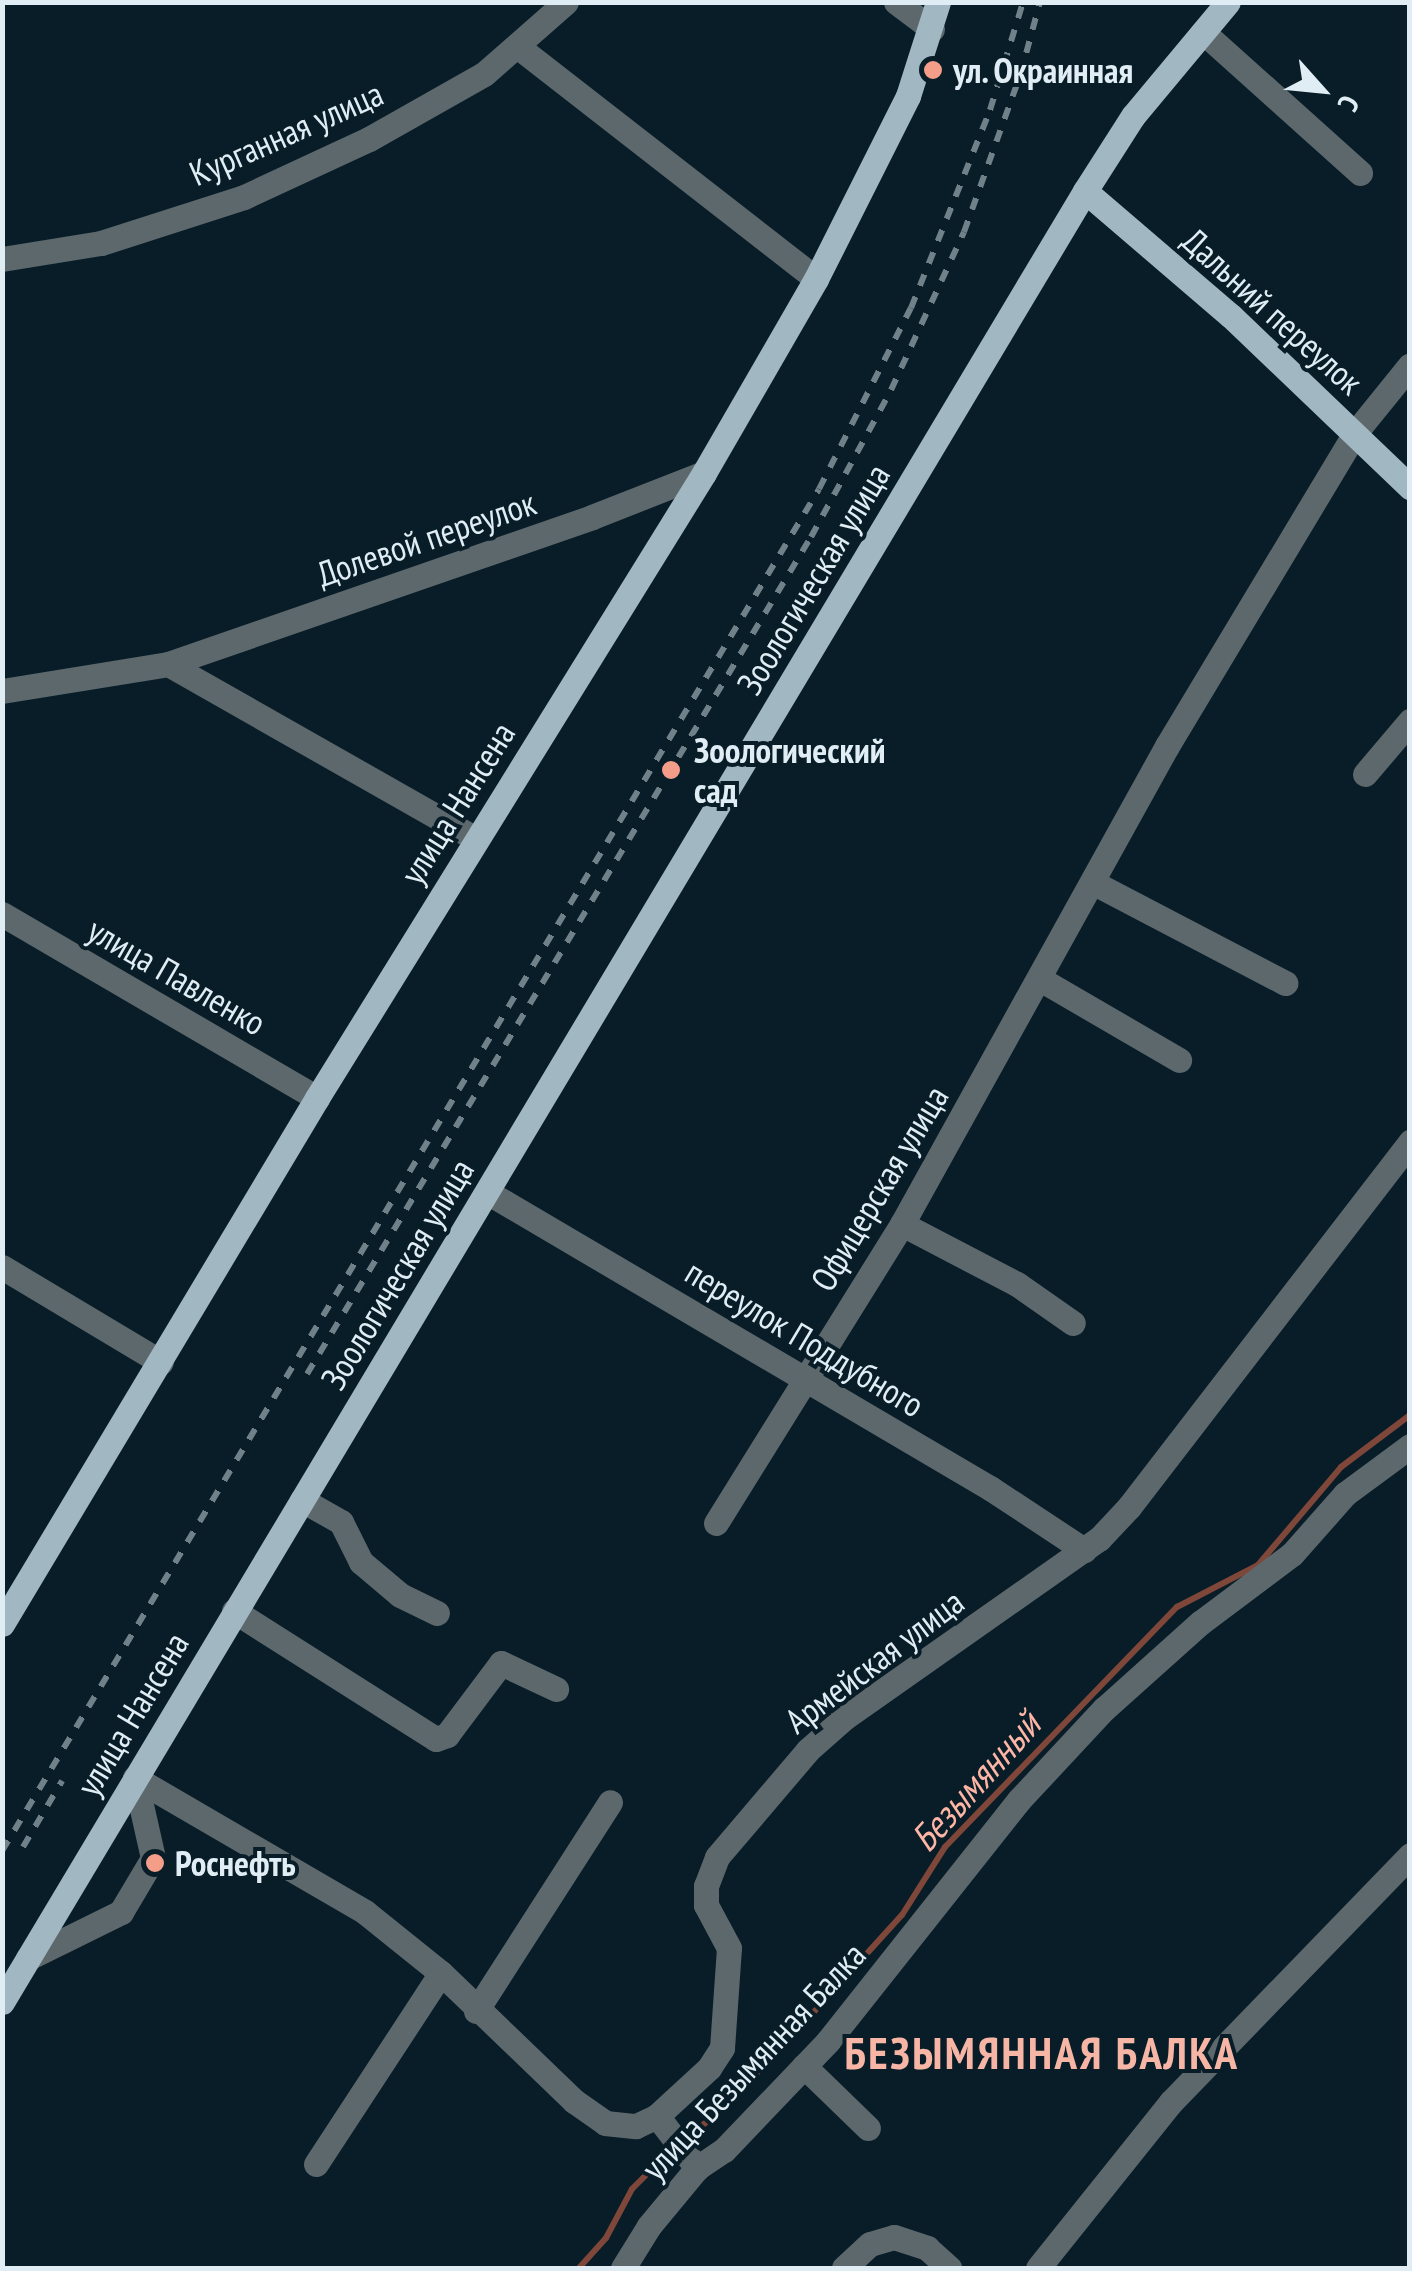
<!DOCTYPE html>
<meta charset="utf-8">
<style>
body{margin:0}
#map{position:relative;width:1412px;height:2271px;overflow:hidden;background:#081d27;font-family:"PT Sans Narrow",sans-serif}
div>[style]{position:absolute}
.stream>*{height:6px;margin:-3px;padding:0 3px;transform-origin:3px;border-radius:3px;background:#7e473a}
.minor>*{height:25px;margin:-12.5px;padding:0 12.5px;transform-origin:12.5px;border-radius:12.5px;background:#5d686d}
.major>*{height:25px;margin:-12.5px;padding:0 12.5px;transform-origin:12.5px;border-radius:12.5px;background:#a1b7c2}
.rail>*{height:6px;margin-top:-3px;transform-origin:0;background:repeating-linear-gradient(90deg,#70818a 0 12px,transparent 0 24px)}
.dots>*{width:28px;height:28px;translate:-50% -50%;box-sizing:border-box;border:5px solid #081d27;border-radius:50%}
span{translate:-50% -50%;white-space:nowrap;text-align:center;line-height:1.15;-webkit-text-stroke:8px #081d27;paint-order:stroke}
.poi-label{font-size:35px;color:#e0edf4;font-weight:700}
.left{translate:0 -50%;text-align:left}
.street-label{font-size:35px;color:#e0edf4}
.water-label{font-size:38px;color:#fdb5a5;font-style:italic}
.district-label{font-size:45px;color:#f6b5a5;font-weight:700;letter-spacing:2.5px}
.frame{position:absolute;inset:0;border:5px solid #e0edf4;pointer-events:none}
.north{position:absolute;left:1272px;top:40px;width:100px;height:100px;-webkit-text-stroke:8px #081d27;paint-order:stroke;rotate:117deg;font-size:28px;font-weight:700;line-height:40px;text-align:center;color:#e0edf4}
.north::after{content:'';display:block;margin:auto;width:35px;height:45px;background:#e0edf4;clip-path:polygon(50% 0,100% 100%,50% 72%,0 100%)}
</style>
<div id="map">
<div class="stream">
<div style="left:682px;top:2141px;width:49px;rotate:-37.6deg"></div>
<div style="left:721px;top:2111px;width:105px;rotate:-46.5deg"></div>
<div style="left:793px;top:2035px;width:162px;rotate:-47.8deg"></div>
<div style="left:902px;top:1915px;width:80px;rotate:-57.7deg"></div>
<div style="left:945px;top:1847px;width:334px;rotate:-46deg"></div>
<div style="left:1177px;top:1607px;width:91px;rotate:-27.4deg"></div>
<div style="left:1258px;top:1565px;width:128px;rotate:-49.7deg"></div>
<div style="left:1341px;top:1467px;width:86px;rotate:-37deg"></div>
<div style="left:579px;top:2268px;width:40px;rotate:-48deg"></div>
<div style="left:606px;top:2238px;width:55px;rotate:-62deg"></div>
<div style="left:632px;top:2189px;width:57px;rotate:-45deg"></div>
</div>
<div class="minor">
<div style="left:896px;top:2px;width:45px;rotate:36.9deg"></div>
<div style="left:1203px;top:32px;width:211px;rotate:41.9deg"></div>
<div style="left:517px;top:46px;width:379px;rotate:37.9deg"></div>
<div style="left:2px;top:259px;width:100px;rotate:-9.2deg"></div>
<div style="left:101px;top:243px;width:150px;rotate:-17.8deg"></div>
<div style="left:244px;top:197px;width:138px;rotate:-24.9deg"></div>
<div style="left:369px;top:139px;width:132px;rotate:-29.5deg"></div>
<div style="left:484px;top:74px;width:109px;rotate:-41.3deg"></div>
<div style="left:168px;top:664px;width:354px;rotate:29.6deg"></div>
<div style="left:2px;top:691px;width:168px;rotate:-9.2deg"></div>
<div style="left:168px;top:664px;width:449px;rotate:-19.1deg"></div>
<div style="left:592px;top:517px;width:120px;rotate:-21.4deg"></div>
<div style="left:1365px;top:774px;width:70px;rotate:-49.7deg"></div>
<div style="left:1094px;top:883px;width:216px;rotate:27.6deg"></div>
<div style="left:2px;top:914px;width:365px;rotate:30.3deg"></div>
<div style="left:1040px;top:979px;width:161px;rotate:30.2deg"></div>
<div style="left:487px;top:1192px;width:584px;rotate:30.48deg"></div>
<div style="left:990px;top:1488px;width:113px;rotate:33.4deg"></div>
<div style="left:902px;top:1224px;width:130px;rotate:27.6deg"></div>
<div style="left:1017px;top:1284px;width:68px;rotate:34.9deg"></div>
<div style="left:2px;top:1267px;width:185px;rotate:30.9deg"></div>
<div style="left:302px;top:1500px;width:45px;rotate:29.4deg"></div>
<div style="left:341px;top:1522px;width:45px;rotate:63.4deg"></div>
<div style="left:361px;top:1562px;width:51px;rotate:40.2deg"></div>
<div style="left:400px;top:1595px;width:41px;rotate:25.9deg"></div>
<div style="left:716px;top:1523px;width:352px;rotate:-58.1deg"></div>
<div style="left:902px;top:1224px;width:547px;rotate:-61deg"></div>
<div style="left:1167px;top:746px;width:365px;rotate:-59deg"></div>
<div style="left:1355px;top:433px;width:87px;rotate:-51deg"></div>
<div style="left:234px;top:1611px;width:239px;rotate:32.4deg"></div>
<div style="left:436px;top:1739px;width:12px;rotate:-20deg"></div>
<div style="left:447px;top:1735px;width:90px;rotate:-53.1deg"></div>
<div style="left:501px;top:1663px;width:61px;rotate:25.3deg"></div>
<div style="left:135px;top:1778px;width:266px;rotate:30.2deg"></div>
<div style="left:365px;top:1912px;width:97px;rotate:38.8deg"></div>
<div style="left:441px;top:1973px;width:185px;rotate:43.9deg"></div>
<div style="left:574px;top:2101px;width:38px;rotate:35deg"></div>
<div style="left:605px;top:2123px;width:31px;rotate:6deg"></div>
<div style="left:636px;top:2126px;width:23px;rotate:-25deg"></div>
<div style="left:657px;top:2116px;width:71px;rotate:-42.7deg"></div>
<div style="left:709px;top:2068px;width:24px;rotate:-57deg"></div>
<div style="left:722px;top:2048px;width:100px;rotate:-86deg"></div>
<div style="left:729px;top:1948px;width:49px;rotate:-118.1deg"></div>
<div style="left:706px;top:1905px;width:19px;rotate:-90deg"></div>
<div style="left:706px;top:1886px;width:31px;rotate:-69deg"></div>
<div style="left:717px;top:1857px;width:140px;rotate:-49.6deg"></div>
<div style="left:808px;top:1750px;width:48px;rotate:-41.6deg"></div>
<div style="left:844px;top:1718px;width:312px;rotate:-35.1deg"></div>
<div style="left:1099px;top:1539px;width:44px;rotate:-46.8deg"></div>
<div style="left:1129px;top:1507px;width:461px;rotate:-52.4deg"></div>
<div style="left:28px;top:1958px;width:104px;rotate:-26.3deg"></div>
<div style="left:121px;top:1912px;width:63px;rotate:-59.3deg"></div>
<div style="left:153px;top:1858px;width:82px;rotate:-102.7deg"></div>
<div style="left:476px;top:2011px;width:248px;rotate:-57.3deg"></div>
<div style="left:804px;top:2066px;width:89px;rotate:44.1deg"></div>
<div style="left:657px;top:2116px;width:66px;rotate:52.4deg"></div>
<div style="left:316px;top:2164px;width:228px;rotate:-56.8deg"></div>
<div style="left:623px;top:2268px;width:49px;rotate:-58.2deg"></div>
<div style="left:649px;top:2226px;width:75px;rotate:-50.4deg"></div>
<div style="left:697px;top:2168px;width:32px;rotate:-34deg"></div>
<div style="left:724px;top:2150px;width:151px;rotate:-46.3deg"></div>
<div style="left:828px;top:2041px;width:308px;rotate:-51.6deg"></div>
<div style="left:1019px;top:1800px;width:125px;rotate:-47deg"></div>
<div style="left:1104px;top:1709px;width:129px;rotate:-41.9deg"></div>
<div style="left:1200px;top:1623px;width:115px;rotate:-36.9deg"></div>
<div style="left:1292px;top:1554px;width:80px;rotate:-48.5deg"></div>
<div style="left:1345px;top:1494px;width:81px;rotate:-36.4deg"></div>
<div style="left:844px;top:2268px;width:35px;rotate:-43deg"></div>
<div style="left:870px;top:2244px;width:25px;rotate:-16deg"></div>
<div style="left:894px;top:2237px;width:35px;rotate:18deg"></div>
<div style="left:927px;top:2248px;width:30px;rotate:42deg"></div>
<div style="left:1038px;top:2268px;width:213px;rotate:-51.3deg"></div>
<div style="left:1171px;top:2102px;width:344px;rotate:-45.9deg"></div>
</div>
<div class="major">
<div style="left:1085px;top:191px;width:192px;rotate:40.6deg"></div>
<div style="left:1231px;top:316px;width:248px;rotate:43.7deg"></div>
<div style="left:2px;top:1624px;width:613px;rotate:-59.08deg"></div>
<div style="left:317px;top:1098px;width:735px;rotate:-58.23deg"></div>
<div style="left:704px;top:473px;width:224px;rotate:-60deg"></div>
<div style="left:816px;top:279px;width:205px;rotate:-63.3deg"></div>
<div style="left:908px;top:96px;width:99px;rotate:-72.3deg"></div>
<div style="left:2px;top:2002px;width:2110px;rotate:-59.12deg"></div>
<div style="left:1085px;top:191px;width:89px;rotate:-57.4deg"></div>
<div style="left:1133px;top:116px;width:148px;rotate:-50.2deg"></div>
</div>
<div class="rail">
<div style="left:307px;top:1374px;width:977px;rotate:-58.95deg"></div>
<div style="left:811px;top:537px;width:167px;rotate:-61.4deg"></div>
<div style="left:891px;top:390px;width:174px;rotate:-65.2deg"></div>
<div style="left:964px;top:232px;width:166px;rotate:-70.3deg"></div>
<div style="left:1020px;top:76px;width:77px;rotate:-74.9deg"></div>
<div style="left:23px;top:1847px;width:77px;rotate:-59.4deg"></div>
<div style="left:2px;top:1851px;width:1588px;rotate:-59.04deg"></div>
<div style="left:819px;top:489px;width:203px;rotate:-63.1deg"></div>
<div style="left:911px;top:308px;width:213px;rotate:-68.2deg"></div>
<div style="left:990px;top:110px;width:113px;rotate:-73deg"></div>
</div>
<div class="dots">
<div style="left:933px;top:70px;background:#f49e8a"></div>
<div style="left:671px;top:770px;background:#f49e8a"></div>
<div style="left:155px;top:1863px;background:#f49e8a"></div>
</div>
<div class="poi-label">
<span class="left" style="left:953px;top:70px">ул. Окраинная</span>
<span class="left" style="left:694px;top:770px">Зоологический<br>сад</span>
<span class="left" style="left:175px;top:1863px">Роснефть</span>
</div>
<div class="street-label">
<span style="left:286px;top:133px;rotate:-24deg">Курганная улица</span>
<span style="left:1273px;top:311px;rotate:42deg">Дальний переулок</span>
<span style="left:426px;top:538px;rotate:-19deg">Долевой переулок</span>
<span style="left:813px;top:579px;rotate:-59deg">Зоологическая улица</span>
<span style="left:457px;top:803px;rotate:-58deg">улица Нансена</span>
<span style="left:177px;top:976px;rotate:30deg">улица Павленко</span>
<span style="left:879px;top:1188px;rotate:-59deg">Офицерская улица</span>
<span style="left:397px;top:1274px;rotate:-59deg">Зоологическая улица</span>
<span style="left:805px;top:1338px;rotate:31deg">переулок Поддубного</span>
<span style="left:874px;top:1661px;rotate:-37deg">Армейская улица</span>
<span style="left:132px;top:1714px;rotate:-59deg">улица Нансена</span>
<span style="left:753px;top:2061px;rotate:-47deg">улица Безымянная Балка</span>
</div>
<div class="water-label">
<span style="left:975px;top:1781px;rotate:-48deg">Безымянный</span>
</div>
<div class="district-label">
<span style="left:1042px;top:2053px">БЕЗЫМЯННАЯ БАЛКА</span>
</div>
<div class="frame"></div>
<div class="north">С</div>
</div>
